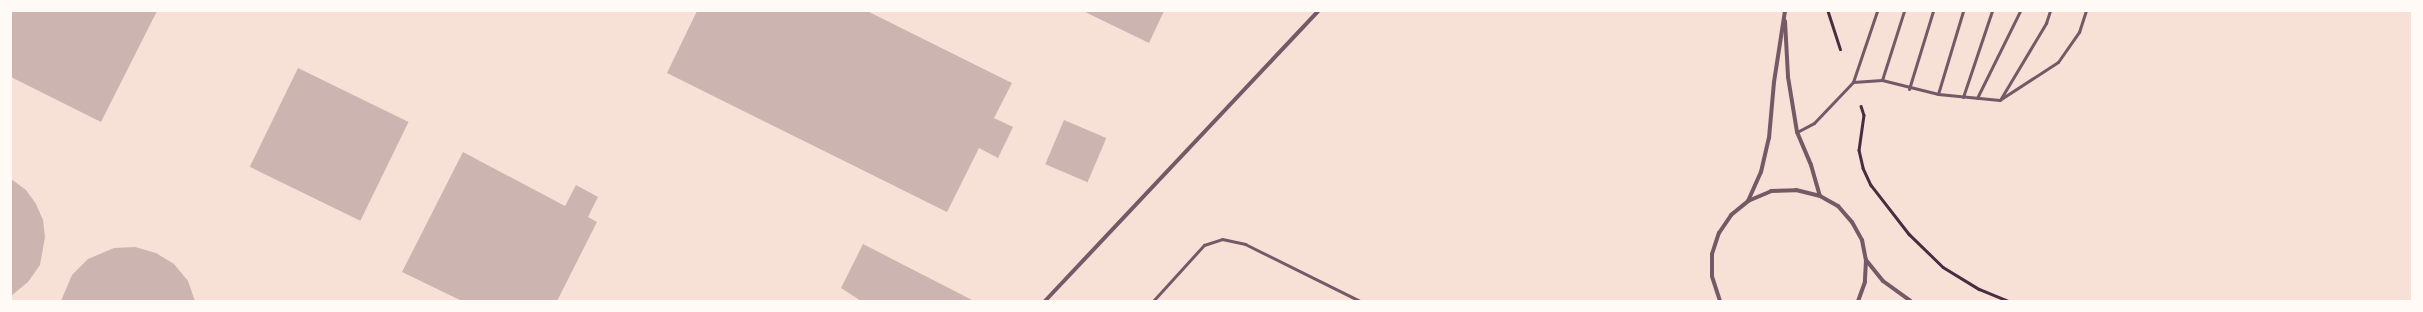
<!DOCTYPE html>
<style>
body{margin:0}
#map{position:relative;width:2423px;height:312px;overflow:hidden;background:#f7e1d7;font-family:Roboto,sans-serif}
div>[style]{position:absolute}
.building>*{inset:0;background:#ccb4b1;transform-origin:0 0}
.path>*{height:2.5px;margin:-1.25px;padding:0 1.25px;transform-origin:1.25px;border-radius:1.25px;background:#4a2c40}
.service>*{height:3px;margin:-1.5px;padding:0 1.5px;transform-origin:1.5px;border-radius:1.5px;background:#755966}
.minor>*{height:4px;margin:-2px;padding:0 2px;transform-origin:2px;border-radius:2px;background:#755966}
span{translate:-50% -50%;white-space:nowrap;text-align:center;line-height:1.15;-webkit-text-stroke:3px #fffaf5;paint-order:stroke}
.frame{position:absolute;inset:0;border:12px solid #fffaf5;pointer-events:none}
</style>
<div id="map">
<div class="building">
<div style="clip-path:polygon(11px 11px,157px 11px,101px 122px,11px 77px)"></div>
<div style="clip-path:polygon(697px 11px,867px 11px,1012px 83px,994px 118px,1013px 127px,998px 158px,979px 148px,947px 212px,667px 73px)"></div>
<div style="clip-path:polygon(1083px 11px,1164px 11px,1149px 43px)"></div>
<div style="left:298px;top:68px;width:123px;height:110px;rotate:26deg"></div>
<div style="left:1064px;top:120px;width:46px;height:48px;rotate:23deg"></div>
<div style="clip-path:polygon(463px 152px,565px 206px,576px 185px,598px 197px,588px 217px,597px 222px,557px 301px,462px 301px,402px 272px)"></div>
<div style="clip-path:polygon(11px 179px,26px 190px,36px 204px,43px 220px,45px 237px,40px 265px,28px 282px,11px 296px)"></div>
<div style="clip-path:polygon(863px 244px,974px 301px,861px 301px,841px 288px)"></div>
<div style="clip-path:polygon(135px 247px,156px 253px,174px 264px,188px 281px,195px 301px,61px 301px,72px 275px,88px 259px,114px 248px)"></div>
</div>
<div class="path">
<div style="left:1828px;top:11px;width:40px;rotate:72deg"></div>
<div style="left:1861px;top:106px;width:9px;rotate:72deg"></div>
<div style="left:1864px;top:115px;width:35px;rotate:98deg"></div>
<div style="left:1859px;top:150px;width:18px;rotate:77deg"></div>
<div style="left:1863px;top:168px;width:19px;rotate:65deg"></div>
<div style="left:1871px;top:185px;width:62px;rotate:52.2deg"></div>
<div style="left:1909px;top:234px;width:47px;rotate:44.1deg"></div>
<div style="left:1943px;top:267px;width:42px;rotate:31.4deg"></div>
<div style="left:1979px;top:289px;width:31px;rotate:22deg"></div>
</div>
<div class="service">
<div style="left:1882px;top:80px;width:72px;rotate:-72.3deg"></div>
<div style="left:1853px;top:82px;width:75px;rotate:-71.3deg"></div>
<div style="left:1909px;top:89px;width:82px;rotate:-72.9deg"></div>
<div style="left:1938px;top:94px;width:87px;rotate:-73.2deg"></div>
<div style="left:1963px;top:97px;width:91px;rotate:-71.4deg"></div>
<div style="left:1977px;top:98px;width:97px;rotate:-63.7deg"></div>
<div style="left:2001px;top:99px;width:68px;rotate:-33deg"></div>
<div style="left:2058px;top:62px;width:37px;rotate:-55deg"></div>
<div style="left:2079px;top:32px;width:22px;rotate:-72deg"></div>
<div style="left:1797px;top:132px;width:19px;rotate:-28deg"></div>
<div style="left:1814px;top:123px;width:57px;rotate:-46.4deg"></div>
<div style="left:1853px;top:82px;width:29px;rotate:-4deg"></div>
<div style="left:1882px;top:80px;width:58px;rotate:14deg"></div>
<div style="left:1938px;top:94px;width:62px;rotate:5.5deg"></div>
<div style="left:2000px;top:100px;width:90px;rotate:-59.1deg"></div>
<div style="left:2046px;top:23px;width:13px;rotate:-72deg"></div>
<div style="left:1153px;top:301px;width:76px;rotate:-47.7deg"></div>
<div style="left:1204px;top:245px;width:19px;rotate:-18deg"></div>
<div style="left:1222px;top:239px;width:24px;rotate:12deg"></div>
<div style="left:1245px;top:244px;width:128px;rotate:26.4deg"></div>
</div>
<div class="minor">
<div style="left:1785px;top:21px;width:56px;rotate:86.9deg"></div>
<div style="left:1788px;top:77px;width:56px;rotate:80.7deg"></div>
<div style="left:1797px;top:132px;width:36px;rotate:67deg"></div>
<div style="left:1811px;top:165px;width:32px;rotate:74deg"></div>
<div style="left:1748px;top:201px;width:32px;rotate:-66deg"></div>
<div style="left:1761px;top:172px;width:35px;rotate:-77deg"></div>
<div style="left:1769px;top:138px;width:56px;rotate:-84.9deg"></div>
<div style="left:1774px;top:82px;width:72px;rotate:-81.2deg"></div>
<div style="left:1866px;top:260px;width:27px;rotate:51deg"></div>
<div style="left:1883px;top:281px;width:34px;rotate:36deg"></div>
<div style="left:1045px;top:301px;width:398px;rotate:-46.7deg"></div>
<div style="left:1720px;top:301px;width:26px;rotate:-108deg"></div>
<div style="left:1712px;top:276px;width:22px;rotate:-90deg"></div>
<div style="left:1712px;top:254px;width:22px;rotate:-72deg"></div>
<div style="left:1719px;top:233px;width:22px;rotate:-56deg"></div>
<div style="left:1731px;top:215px;width:22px;rotate:-39deg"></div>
<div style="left:1748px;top:201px;width:25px;rotate:-23deg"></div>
<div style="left:1771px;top:191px;width:25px;rotate:-2deg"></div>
<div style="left:1796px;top:190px;width:25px;rotate:14deg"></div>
<div style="left:1820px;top:196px;width:21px;rotate:29deg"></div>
<div style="left:1838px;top:206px;width:21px;rotate:49deg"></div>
<div style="left:1852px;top:222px;width:21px;rotate:61deg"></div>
<div style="left:1862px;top:240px;width:20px;rotate:79deg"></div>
<div style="left:1866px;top:260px;width:22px;rotate:93deg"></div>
<div style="left:1865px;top:282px;width:20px;rotate:110deg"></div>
</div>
<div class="frame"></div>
</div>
